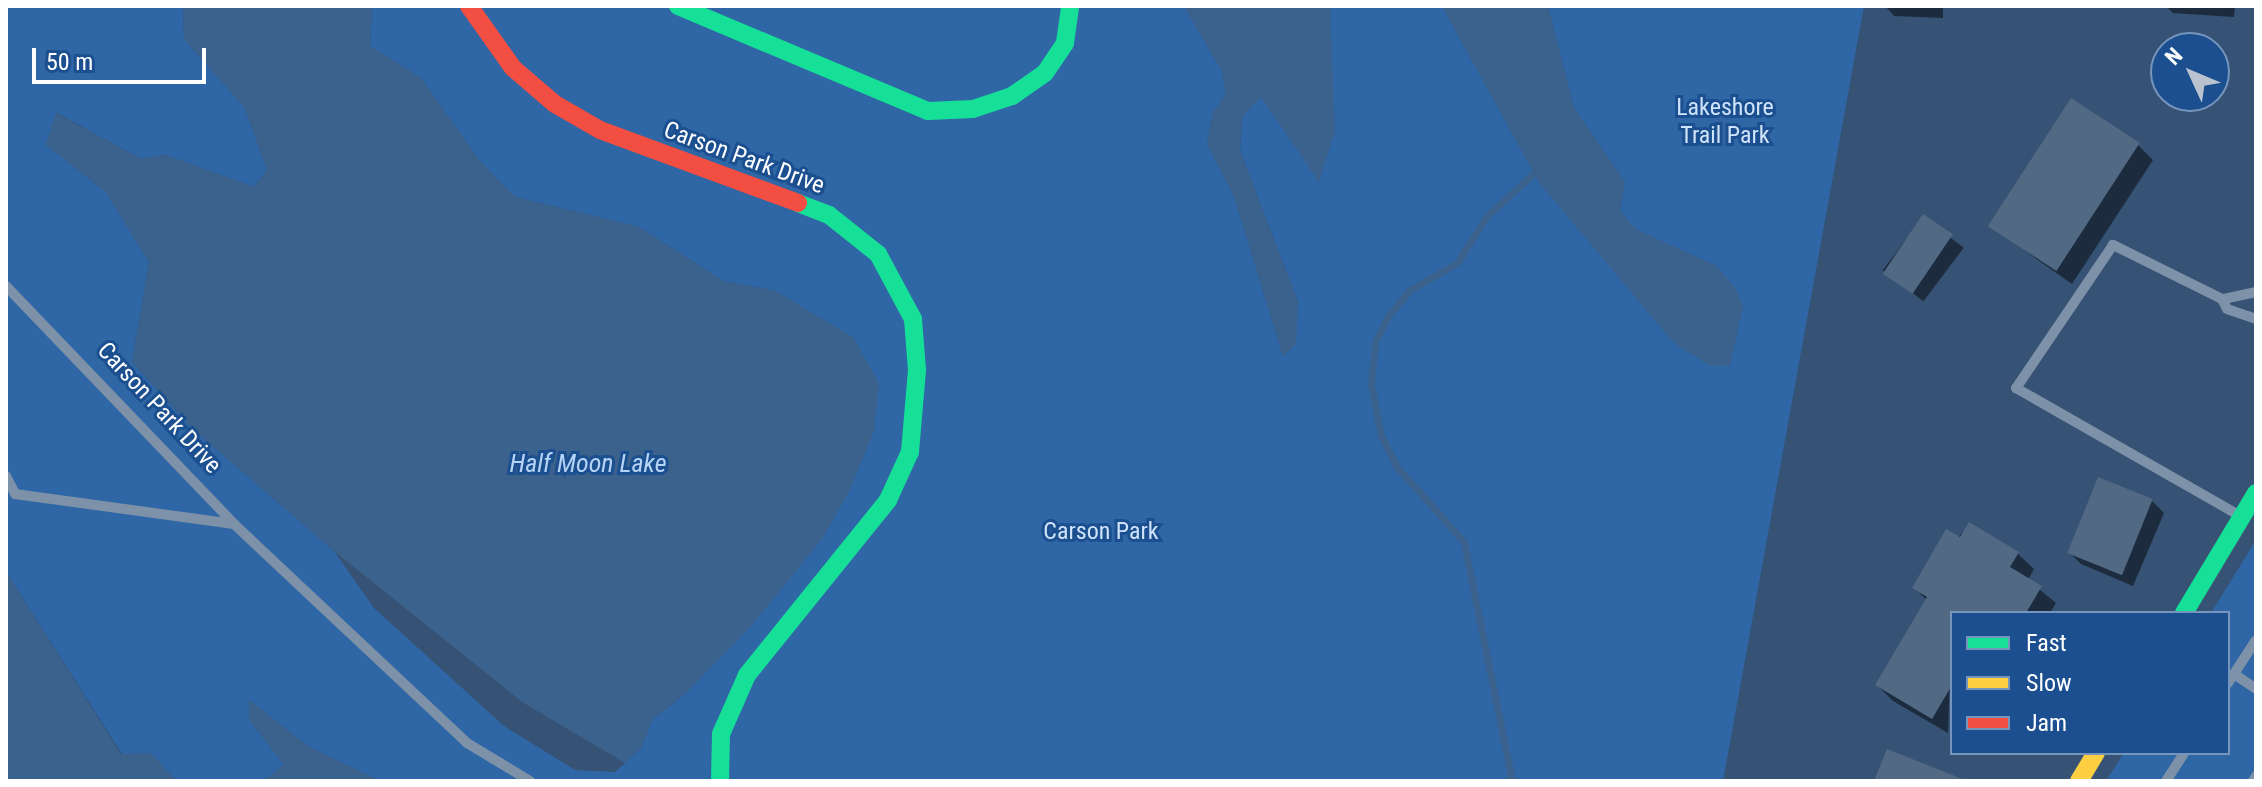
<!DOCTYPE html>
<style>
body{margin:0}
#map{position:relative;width:2262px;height:787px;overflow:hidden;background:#365274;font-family:"Roboto Condensed",sans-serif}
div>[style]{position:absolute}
.green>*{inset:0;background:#2f66a5}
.water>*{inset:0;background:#3b618d}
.shadow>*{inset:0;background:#0007;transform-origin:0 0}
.stream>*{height:7px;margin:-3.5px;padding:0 3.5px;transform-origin:3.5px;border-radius:3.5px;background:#3b618d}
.building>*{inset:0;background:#526984;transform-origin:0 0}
.lane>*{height:10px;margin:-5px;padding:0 5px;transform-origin:5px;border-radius:5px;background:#7d92a8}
.fast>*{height:18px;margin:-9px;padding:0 9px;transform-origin:9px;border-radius:9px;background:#16e098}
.slow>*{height:18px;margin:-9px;padding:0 9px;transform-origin:9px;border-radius:9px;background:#ffcf43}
.jam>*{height:18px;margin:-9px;padding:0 9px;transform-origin:9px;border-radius:9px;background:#f24e42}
span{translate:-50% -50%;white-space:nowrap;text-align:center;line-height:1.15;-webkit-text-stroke:6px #1b4f8f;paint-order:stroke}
.park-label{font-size:24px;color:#cfe3fa}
.street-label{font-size:24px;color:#fff}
.water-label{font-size:26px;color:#b5d3f5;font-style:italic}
.frame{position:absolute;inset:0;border:8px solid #fff;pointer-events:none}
.legend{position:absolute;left:1950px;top:611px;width:280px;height:144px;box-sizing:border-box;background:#1b4f8f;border:2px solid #7695bc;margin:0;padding:10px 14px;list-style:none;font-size:24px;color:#fff}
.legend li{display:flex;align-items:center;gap:16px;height:40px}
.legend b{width:40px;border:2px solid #7695bc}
.north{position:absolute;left:2150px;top:32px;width:80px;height:80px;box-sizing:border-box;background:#1b4f8f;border:2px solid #7695bc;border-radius:50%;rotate:314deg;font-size:22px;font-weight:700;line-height:32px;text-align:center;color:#fff}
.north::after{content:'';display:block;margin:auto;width:28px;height:36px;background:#b9c2ce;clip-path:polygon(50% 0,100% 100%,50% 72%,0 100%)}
.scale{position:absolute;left:32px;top:48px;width:174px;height:36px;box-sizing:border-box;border:4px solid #fff;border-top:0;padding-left:10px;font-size:24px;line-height:28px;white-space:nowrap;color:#fff;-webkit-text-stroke:6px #1b4f8f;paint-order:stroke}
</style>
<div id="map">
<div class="green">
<div style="clip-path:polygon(6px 6px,183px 6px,184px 39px,245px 108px,267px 170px,254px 187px,166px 155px,141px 159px,57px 113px,46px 145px,106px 192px,149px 262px,132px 362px,192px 428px,334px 551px,374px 608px,504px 726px,575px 770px,615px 772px,641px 748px,653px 719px,687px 692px,776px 291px,723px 281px,639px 227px,515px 197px,479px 160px,421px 78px,370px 46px,372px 6px,1184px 6px,1222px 71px,1226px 93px,1213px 113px,1207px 144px,1234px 196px,1283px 356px,1298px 302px,1240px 151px,1242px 117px,1261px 96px,1320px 181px,1330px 6px,1442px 6px,1540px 184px,1710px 366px,1729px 366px,1743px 306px,1716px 266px,1635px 229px,1620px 210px,1625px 182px,1574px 108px,1548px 6px,1864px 6px,1723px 781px,380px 781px,309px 747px,249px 700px,249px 719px,284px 765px,264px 781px,177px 781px,151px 754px,122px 754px,6px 572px)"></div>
<div style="clip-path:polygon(2256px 540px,2256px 781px,2106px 781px,2124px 753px,2228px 753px,2228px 613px,2211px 613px)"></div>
</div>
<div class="water">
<div style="clip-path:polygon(183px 6px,372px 6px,370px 46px,421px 78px,479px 160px,515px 197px,639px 227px,723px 281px,776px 291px,853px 337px,879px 383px,874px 431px,850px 490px,822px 539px,753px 624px,687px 692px,653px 719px,641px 748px,625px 763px,522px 702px,334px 551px,192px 428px,132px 362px,149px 262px,106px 192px,46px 145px,56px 113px,141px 159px,166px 155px,254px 187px,267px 170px,245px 108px,184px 39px)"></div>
<div style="clip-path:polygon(1184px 6px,1330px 6px,1335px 131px,1319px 182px,1261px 97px,1242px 117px,1240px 151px,1298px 302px,1296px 344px,1283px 356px,1234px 196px,1207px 144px,1213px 113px,1226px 93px,1222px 71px)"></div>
<div style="clip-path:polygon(1442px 6px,1548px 6px,1574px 108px,1625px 182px,1620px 210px,1635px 229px,1716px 266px,1735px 287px,1743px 306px,1730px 366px,1710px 366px,1674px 343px,1540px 184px)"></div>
<div style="clip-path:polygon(6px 572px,121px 754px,151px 753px,177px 781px,6px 781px)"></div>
<div style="clip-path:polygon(249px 700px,309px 747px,380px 781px,264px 781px,284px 765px,249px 719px)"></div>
</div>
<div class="shadow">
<div style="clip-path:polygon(1885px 6px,1943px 6px,1943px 18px,1894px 16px)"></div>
<div style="clip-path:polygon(2166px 6px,2235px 6px,2234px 17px,2173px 13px)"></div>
<div style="clip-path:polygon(2137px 144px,2153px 160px,2072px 284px,1990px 226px)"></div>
<div style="left:1923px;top:217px;width:51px;height:67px;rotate:37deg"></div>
<div style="clip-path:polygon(2152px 501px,2164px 513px,2133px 586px,2081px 564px,2069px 552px)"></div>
<div style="clip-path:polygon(1969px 525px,2018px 554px,2034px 569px,2028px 580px,2056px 603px,2050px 613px,1952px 613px,1948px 733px,1893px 701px,1877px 685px,1927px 600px,1914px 588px)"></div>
</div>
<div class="stream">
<div style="left:1512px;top:781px;width:244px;rotate:-101.4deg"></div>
<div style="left:1464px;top:542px;width:101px;rotate:-131.8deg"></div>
<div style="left:1397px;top:467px;width:35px;rotate:-117deg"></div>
<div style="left:1381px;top:436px;width:53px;rotate:-100.9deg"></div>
<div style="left:1371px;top:384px;width:42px;rotate:-84.6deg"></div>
<div style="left:1375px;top:342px;width:29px;rotate:-63deg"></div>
<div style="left:1388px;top:316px;width:34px;rotate:-50deg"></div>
<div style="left:1410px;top:290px;width:54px;rotate:-29.9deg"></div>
<div style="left:1457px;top:263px;width:54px;rotate:-57.8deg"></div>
<div style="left:1486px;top:217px;width:65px;rotate:-42.5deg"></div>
</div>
<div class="building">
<div style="left:2071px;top:98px;width:82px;height:153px;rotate:33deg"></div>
<div style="left:1923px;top:214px;width:36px;height:72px;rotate:34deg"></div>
<div style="left:2098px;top:477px;width:59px;height:82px;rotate:22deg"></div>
<div style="clip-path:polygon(1969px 522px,2019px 552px,2010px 567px,2042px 586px,2026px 613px,1952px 613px,1952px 685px,1932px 719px,1875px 685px,1927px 597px,1912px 588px,1946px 529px,1960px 537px)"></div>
<div style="clip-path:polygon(1887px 749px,1965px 780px,1965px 781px,1874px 781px)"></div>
</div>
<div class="lane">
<div style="left:6px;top:286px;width:330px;rotate:46.2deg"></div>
<div style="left:234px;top:524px;width:320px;rotate:43.2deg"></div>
<div style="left:467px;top:743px;width:74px;rotate:31.1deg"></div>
<div style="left:2256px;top:292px;width:35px;rotate:168deg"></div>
<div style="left:2222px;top:299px;width:11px;rotate:63deg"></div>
<div style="left:2227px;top:309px;width:31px;rotate:19deg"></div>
<div style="left:2222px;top:299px;width:122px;rotate:-153.6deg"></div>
<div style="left:2113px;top:245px;width:173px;rotate:124.1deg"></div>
<div style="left:2016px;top:388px;width:258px;rotate:29.7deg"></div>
<div style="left:6px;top:476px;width:20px;rotate:63deg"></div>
<div style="left:15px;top:494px;width:221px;rotate:7.8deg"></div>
<div style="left:2234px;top:674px;width:27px;rotate:34deg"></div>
<div style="left:2228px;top:683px;width:51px;rotate:-56.9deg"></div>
<div style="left:2166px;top:781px;width:33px;rotate:-57deg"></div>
<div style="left:2253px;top:781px;width:6px;rotate:-59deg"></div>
</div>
<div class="fast">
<div style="left:678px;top:6px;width:271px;rotate:22.8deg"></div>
<div style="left:928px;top:111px;width:45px;rotate:-2.5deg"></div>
<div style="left:973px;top:109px;width:41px;rotate:-18.4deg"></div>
<div style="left:1012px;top:96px;width:40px;rotate:-34.9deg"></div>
<div style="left:1045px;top:73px;width:36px;rotate:-56deg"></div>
<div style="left:1065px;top:43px;width:37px;rotate:-82deg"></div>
<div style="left:2184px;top:613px;width:140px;rotate:-59deg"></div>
<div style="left:720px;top:781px;width:47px;rotate:-88.8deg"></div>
<div style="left:721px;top:734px;width:64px;rotate:-66.2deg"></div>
<div style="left:747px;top:675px;width:225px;rotate:-51.1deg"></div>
<div style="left:888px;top:500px;width:53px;rotate:-65.4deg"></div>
<div style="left:910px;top:452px;width:82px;rotate:-85.1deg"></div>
<div style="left:917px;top:370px;width:51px;rotate:-94.5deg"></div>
<div style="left:913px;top:319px;width:74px;rotate:-118.3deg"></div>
<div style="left:878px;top:254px;width:63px;rotate:-141.5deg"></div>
<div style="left:829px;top:215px;width:33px;rotate:-159deg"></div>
</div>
<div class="slow">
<div style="left:2079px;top:781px;width:33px;rotate:-59deg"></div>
</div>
<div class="jam">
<div style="left:469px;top:6px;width:76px;rotate:54.6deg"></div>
<div style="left:513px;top:68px;width:55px;rotate:40.6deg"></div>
<div style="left:555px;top:104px;width:52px;rotate:30deg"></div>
<div style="left:600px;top:130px;width:211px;rotate:20.2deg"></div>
</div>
<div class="park-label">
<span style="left:1725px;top:122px">Lakeshore<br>Trail Park</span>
<span style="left:1101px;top:532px">Carson Park</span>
</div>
<div class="street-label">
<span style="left:744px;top:158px;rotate:20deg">Carson Park Drive</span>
<span style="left:159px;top:408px;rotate:47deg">Carson Park Drive</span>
</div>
<div class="water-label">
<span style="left:588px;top:464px">Half Moon Lake</span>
</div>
<div class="frame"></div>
<ul class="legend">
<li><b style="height:10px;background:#16e098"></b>Fast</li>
<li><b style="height:10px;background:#ffcf43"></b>Slow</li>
<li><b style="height:10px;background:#f24e42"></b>Jam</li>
</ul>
<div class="north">N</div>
<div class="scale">50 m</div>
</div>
